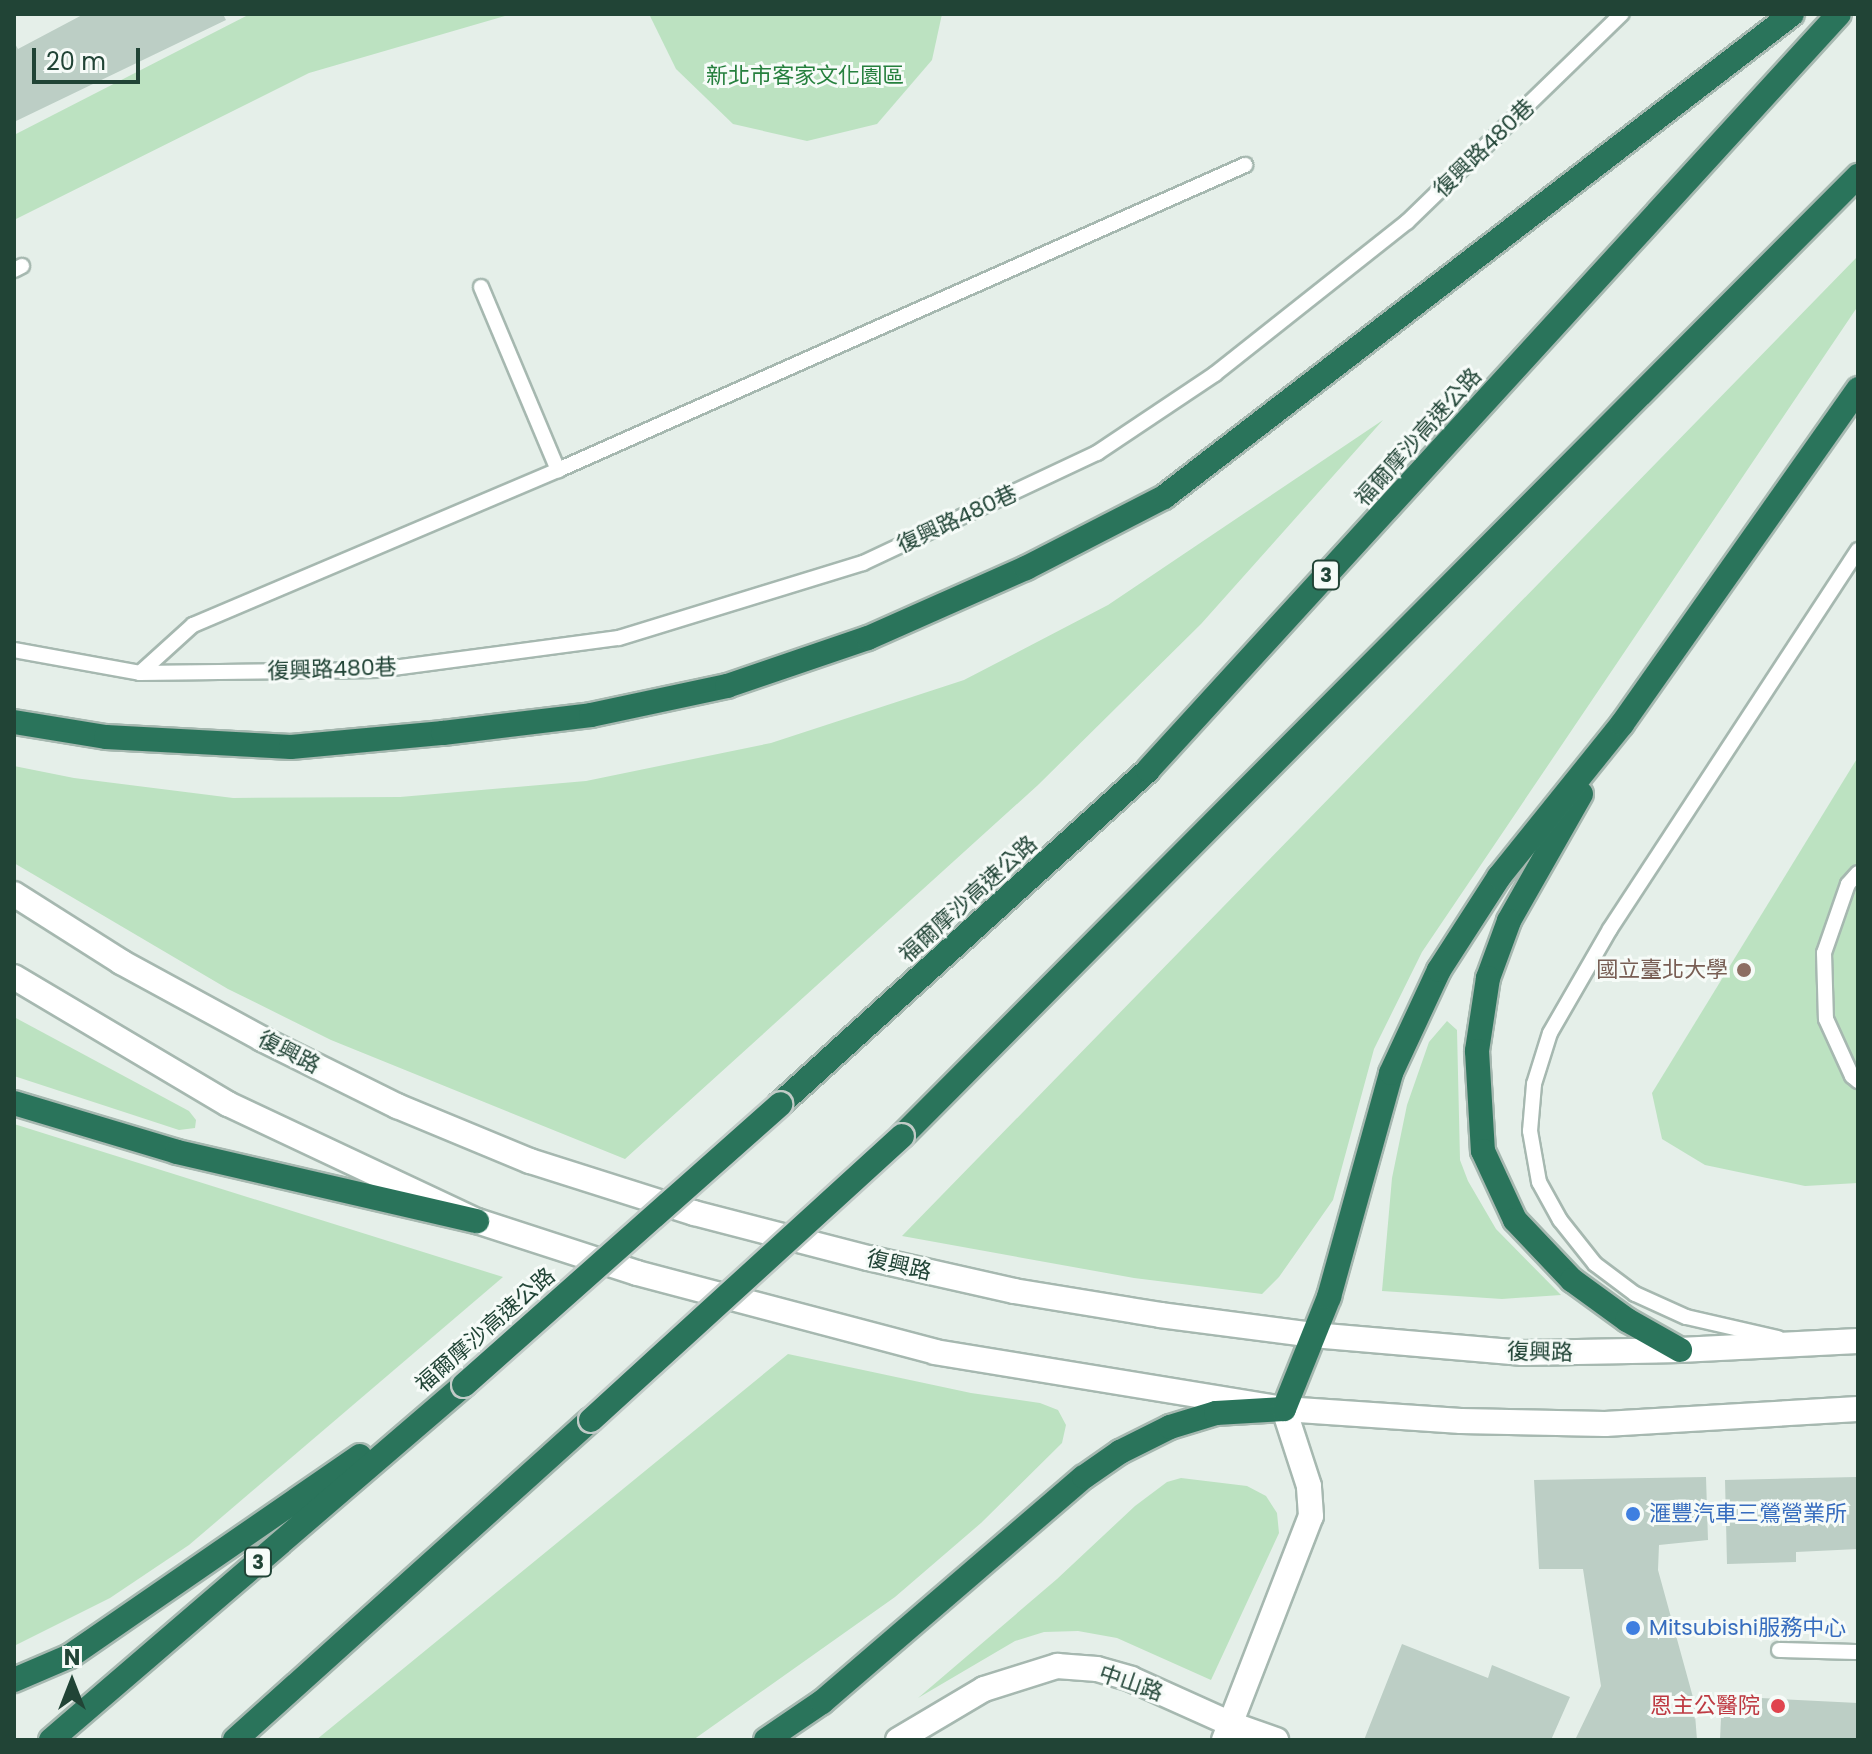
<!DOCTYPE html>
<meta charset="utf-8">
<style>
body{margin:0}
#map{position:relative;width:1872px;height:1754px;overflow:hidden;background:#e5efe9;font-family:Poppins,"Noto Sans TC",sans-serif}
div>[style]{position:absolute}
.green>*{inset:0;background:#bce2c1}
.building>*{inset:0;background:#bccec5}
.roads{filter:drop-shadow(2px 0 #a6b8b0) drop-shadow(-2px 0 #a6b8b0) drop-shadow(0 2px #a6b8b0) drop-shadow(0 -2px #a6b8b0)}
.lane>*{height:14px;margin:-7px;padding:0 7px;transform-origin:7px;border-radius:7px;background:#fff}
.street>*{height:24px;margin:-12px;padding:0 12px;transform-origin:12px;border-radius:12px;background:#fff}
.secondary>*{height:24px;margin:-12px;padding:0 12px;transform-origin:12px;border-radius:12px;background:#fff}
.highway>*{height:24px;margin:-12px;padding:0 12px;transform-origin:12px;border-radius:12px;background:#2a745b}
.bridges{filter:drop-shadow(2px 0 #c1cbc7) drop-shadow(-2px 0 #c1cbc7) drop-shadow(0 2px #c1cbc7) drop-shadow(0 -2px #c1cbc7)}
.highway-bridge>*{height:24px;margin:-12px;padding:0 12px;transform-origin:12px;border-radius:12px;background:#2a745b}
.dots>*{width:22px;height:22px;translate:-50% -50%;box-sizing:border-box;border:4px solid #f6fbf8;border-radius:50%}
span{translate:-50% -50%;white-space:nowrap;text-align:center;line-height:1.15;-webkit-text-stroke:6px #f6fbf8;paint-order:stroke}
.shield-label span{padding:2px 6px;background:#f6fbf8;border:2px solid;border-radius:6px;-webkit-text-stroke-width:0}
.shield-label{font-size:20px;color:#214436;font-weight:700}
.park-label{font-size:22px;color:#26803e}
.street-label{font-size:22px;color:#214436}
.education-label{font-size:22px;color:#785e54}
.right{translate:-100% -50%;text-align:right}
.shop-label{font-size:22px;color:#366cbe}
.left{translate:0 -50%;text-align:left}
.health-label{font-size:22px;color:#be3a42}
.frame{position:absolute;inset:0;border:16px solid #214436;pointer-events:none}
.north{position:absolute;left:32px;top:1642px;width:80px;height:80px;-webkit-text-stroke:6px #f6fbf8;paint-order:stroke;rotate:0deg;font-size:22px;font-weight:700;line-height:32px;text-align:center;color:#214436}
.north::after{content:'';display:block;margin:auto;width:28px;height:36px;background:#214436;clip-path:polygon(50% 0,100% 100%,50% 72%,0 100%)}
.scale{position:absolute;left:32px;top:48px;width:108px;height:36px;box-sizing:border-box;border:4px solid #214436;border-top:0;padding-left:10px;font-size:24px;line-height:28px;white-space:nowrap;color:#214436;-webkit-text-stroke:6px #f6fbf8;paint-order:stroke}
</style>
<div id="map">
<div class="green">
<div style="clip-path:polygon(250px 14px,512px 14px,309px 73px,14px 220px,14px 135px)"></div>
<div style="clip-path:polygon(649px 14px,942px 14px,932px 60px,877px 124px,807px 141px,733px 124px,676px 69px)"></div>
<div style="clip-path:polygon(1858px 256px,1858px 306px,1422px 952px,1374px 1049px,1333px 1200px,1279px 1277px,1262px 1294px,1134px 1278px,902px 1236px)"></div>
<div style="clip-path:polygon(1383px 420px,1201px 624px,1038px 785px,625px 1159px,331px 1040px,228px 989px,14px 863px,14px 766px,74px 778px,233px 798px,400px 797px,586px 781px,771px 743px,964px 680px,1108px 605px)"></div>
<div style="clip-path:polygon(1858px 757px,1858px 1183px,1805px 1186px,1705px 1165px,1662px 1139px,1652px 1093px)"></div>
<div style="clip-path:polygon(14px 1017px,189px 1111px,196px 1120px,195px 1128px,179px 1130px,14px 1076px)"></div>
<div style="clip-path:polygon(1447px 1021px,1457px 1030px,1460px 1160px,1468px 1181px,1496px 1229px,1561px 1295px,1502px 1299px,1382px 1291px,1392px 1178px,1407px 1105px,1429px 1042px)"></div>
<div style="clip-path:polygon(14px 1124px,503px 1277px,189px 1545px,110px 1598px,14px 1646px)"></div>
<div style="clip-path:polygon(788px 1354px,971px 1393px,1040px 1403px,1058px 1410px,1066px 1425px,1062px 1443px,981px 1523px,895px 1597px,693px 1740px,316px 1740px)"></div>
<div style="clip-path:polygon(1181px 1478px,1247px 1486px,1266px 1496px,1277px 1513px,1279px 1533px,1211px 1680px,1117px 1638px,1078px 1631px,1044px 1632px,1015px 1641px,918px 1698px,1057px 1579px,1135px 1506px,1167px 1482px)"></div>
</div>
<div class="building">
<div style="clip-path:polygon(84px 14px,223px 14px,226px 20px,14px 122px,14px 42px,18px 49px)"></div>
<div style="clip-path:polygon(1706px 1477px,1708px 1540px,1659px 1545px,1658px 1570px,1694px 1701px,1697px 1740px,1575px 1740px,1601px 1686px,1583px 1569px,1539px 1569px,1534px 1480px)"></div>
<div style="clip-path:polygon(1856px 1477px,1858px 1549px,1796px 1552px,1796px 1562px,1727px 1564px,1725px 1480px)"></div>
<div style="clip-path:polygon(1402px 1644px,1488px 1678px,1492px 1665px,1570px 1697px,1551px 1740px,1364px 1740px)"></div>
<div style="clip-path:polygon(1722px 1696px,1858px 1703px,1858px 1740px,1720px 1740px)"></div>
</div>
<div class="roads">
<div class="lane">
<div style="left:14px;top:270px;width:9px;rotate:-27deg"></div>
<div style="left:481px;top:287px;width:199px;rotate:67.2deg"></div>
<div style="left:14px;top:650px;width:128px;rotate:10.3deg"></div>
<div style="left:140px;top:673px;width:238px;rotate:-0.7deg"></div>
<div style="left:378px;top:670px;width:243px;rotate:-7.6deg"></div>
<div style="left:619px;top:638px;width:255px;rotate:-17.1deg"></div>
<div style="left:863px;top:563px;width:259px;rotate:-25.2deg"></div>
<div style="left:1097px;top:453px;width:142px;rotate:-33.8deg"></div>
<div style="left:1215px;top:374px;width:245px;rotate:-38.4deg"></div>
<div style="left:1407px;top:222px;width:299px;rotate:-44.1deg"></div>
<div style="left:140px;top:673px;width:72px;rotate:-42.2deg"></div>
<div style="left:193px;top:625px;width:397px;rotate:-23deg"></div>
<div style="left:558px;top:470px;width:752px;rotate:-23.94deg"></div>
<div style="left:1858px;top:873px;width:15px;rotate:132deg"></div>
<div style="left:1848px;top:884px;width:73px;rotate:109.2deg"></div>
<div style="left:1824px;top:953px;width:66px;rotate:88.3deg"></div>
<div style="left:1826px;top:1019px;width:63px;rotate:65.5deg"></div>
<div style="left:1852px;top:1076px;width:8px;rotate:40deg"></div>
<div style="left:1778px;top:1338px;width:94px;rotate:-167.1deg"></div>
<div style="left:1686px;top:1317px;width:56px;rotate:-155.7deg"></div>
<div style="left:1635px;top:1294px;width:50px;rotate:-143.1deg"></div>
<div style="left:1595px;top:1264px;width:56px;rotate:-128.5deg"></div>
<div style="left:1560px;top:1220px;width:43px;rotate:-118.9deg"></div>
<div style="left:1539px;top:1182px;width:52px;rotate:-100deg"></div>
<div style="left:1530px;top:1131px;width:47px;rotate:-85.1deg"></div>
<div style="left:1534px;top:1084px;width:53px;rotate:-72.6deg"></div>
<div style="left:1550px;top:1033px;width:120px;rotate:-60deg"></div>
<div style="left:1610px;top:929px;width:453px;rotate:-56.8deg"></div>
<div style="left:1779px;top:1650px;width:79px;rotate:1.5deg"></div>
</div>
<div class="street">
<div style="left:898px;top:1740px;width:100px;rotate:-30.7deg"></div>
<div style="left:984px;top:1689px;width:77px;rotate:-17.5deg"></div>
<div style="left:1057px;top:1666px;width:40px;rotate:4.3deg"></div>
<div style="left:1097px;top:1669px;width:35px;rotate:16deg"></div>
<div style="left:1131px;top:1679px;width:110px;rotate:24.2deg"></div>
</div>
<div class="secondary">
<div style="left:14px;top:894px;width:127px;rotate:32.4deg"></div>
<div style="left:121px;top:962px;width:161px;rotate:28.6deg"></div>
<div style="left:262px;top:1039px;width:151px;rotate:26.4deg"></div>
<div style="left:397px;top:1106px;width:144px;rotate:22.5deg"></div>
<div style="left:530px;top:1161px;width:172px;rotate:17.6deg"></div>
<div style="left:694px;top:1213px;width:180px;rotate:14.5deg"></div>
<div style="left:868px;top:1258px;width:150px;rotate:12.7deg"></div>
<div style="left:1014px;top:1291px;width:148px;rotate:9.3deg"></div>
<div style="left:1160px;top:1315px;width:154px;rotate:7.4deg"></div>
<div style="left:1313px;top:1335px;width:211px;rotate:4.9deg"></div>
<div style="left:1523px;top:1353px;width:157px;rotate:-1.1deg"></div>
<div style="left:1680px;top:1350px;width:178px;rotate:-2.9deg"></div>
<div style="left:14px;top:977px;width:249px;rotate:30.7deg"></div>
<div style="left:228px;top:1104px;width:275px;rotate:25.2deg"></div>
<div style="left:477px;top:1221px;width:168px;rotate:18deg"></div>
<div style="left:637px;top:1273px;width:308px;rotate:14.8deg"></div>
<div style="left:935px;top:1352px;width:354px;rotate:9.3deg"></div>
<div style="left:1284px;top:1409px;width:177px;rotate:3.9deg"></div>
<div style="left:1461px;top:1421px;width:144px;rotate:1.2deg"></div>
<div style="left:1605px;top:1424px;width:253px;rotate:-3.4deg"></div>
<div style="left:1231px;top:1724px;width:48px;rotate:19.6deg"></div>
<div style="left:1224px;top:1740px;width:240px;rotate:-68.8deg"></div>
<div style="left:1311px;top:1516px;width:30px;rotate:-94deg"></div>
<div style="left:1309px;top:1486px;width:81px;rotate:-108deg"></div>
</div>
<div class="highway">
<div style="left:14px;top:722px;width:93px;rotate:9.3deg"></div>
<div style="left:106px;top:737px;width:185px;rotate:3.1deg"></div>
<div style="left:291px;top:747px;width:153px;rotate:-5.3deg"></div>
<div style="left:443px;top:733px;width:149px;rotate:-6.9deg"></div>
<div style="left:591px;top:715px;width:139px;rotate:-12deg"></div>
<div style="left:727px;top:686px;width:149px;rotate:-18.8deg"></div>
<div style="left:868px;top:638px;width:173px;rotate:-23.9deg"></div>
<div style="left:1026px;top:568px;width:155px;rotate:-27.2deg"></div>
<div style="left:1164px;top:497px;width:792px;rotate:-37.56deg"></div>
<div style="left:1581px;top:794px;width:146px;rotate:119.6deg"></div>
<div style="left:1509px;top:921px;width:61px;rotate:110.2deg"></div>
<div style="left:1488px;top:978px;width:74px;rotate:98.6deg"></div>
<div style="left:1477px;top:1051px;width:100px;rotate:86.6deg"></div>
<div style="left:1483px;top:1151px;width:76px;rotate:65.1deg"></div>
<div style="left:1515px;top:1220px;width:83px;rotate:46.5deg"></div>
<div style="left:1572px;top:1280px;width:68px;rotate:36deg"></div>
<div style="left:1627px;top:1320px;width:61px;rotate:29.5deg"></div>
<div style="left:14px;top:1103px;width:170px;rotate:16.7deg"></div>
<div style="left:177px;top:1152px;width:308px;rotate:13deg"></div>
<div style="left:780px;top:1104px;width:497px;rotate:-42.2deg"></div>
<div style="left:1148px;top:770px;width:1024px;rotate:-47.57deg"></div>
<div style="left:902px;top:1136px;width:1355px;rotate:-45.12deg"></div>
<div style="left:14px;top:1680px;width:61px;rotate:-23.2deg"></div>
<div style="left:70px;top:1656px;width:352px;rotate:-34.6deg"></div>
<div style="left:51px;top:1740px;width:545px;rotate:-40.68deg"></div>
<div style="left:235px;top:1740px;width:479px;rotate:-42deg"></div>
<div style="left:766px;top:1740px;width:68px;rotate:-34.2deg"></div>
<div style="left:822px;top:1702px;width:345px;rotate:-40.7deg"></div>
<div style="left:1084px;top:1477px;width:44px;rotate:-34.8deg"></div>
<div style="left:1120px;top:1452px;width:56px;rotate:-26.6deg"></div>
<div style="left:1170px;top:1427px;width:48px;rotate:-16.9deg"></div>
<div style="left:1216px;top:1413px;width:68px;rotate:-3.4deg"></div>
<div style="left:1284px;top:1409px;width:121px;rotate:-68.1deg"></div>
<div style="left:1329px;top:1297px;width:232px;rotate:-74.5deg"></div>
<div style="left:1391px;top:1073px;width:114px;rotate:-65deg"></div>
<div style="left:1439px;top:970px;width:111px;rotate:-57.2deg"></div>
<div style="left:1499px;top:877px;width:196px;rotate:-51.2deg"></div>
<div style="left:1622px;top:724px;width:410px;rotate:-54.8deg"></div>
</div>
</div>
<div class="bridges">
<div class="highway-bridge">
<div style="left:464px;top:1385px;width:423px;rotate:-41.6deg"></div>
<div style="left:591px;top:1420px;width:421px;rotate:-42.4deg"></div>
</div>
</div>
<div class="dots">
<div style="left:1744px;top:970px;background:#8d6e63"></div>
<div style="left:1633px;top:1514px;background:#3f7fe0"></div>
<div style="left:1633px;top:1628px;background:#3f7fe0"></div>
<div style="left:1778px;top:1706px;background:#e0444e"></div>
</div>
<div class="shield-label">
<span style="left:1326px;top:575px">3</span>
<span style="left:258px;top:1562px">3</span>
</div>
<div class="park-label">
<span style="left:805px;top:76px">新北市客家文化園區</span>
</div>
<div class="street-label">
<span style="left:1484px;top:148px;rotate:-44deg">復興路480巷</span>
<span style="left:1418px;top:437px;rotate:-48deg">福爾摩沙高速公路</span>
<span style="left:957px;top:519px;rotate:-25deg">復興路480巷</span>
<span style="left:332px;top:669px;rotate:-2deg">復興路480巷</span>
<span style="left:968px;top:899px;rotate:-42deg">福爾摩沙高速公路</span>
<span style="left:289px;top:1052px;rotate:27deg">復興路</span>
<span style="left:899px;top:1265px;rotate:13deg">復興路</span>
<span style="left:485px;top:1330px;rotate:-41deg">福爾摩沙高速公路</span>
<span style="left:1540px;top:1352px;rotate:1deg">復興路</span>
<span style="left:1131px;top:1683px;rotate:19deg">中山路</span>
</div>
<div class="education-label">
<span class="right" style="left:1728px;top:970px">國立臺北大學</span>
</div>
<div class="shop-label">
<span class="left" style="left:1649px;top:1514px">滙豐汽車三鶯營業所</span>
<span class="left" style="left:1649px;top:1628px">Mitsubishi服務中心</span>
</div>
<div class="health-label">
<span class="right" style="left:1760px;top:1706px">恩主公醫院</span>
</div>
<div class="frame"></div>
<div class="north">N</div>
<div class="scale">20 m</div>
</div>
